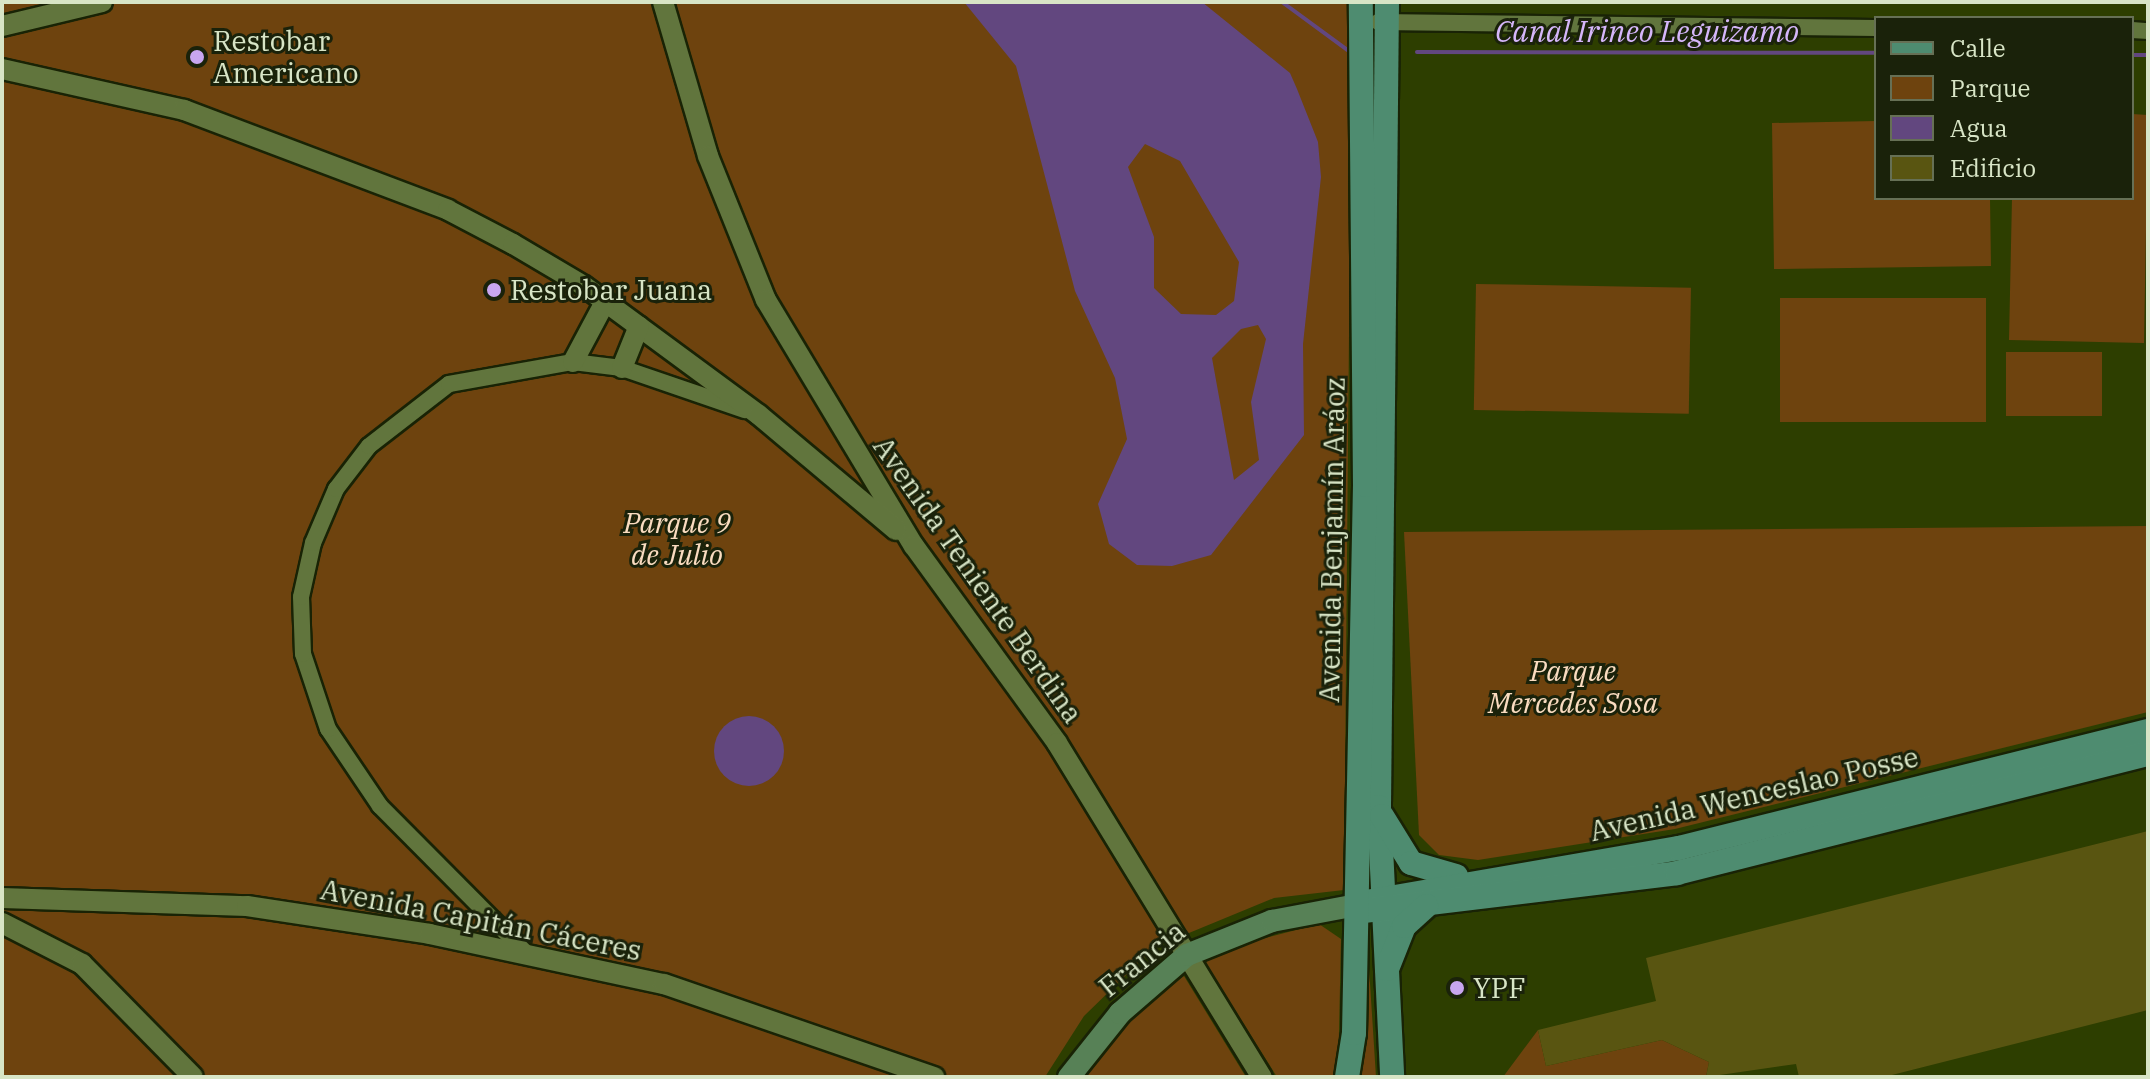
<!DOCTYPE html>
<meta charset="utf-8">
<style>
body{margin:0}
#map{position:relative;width:2150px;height:1079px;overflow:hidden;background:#2d3e00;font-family:"IBM Plex Serif",serif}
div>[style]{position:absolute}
.green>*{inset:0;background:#6e430e;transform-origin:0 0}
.water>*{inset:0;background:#62477f}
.round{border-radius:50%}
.stream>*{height:4px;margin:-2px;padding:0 2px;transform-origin:2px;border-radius:2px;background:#62477f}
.building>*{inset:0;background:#595511}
.roads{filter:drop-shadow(2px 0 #192305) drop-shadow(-2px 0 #192305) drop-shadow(0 2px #192305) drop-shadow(0 -2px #192305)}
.minor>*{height:16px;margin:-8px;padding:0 8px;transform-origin:8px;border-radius:8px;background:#61753d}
.tertiary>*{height:20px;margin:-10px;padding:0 10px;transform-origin:10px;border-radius:10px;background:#61753d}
.secondary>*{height:22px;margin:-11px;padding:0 11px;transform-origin:11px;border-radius:11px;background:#578156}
.primary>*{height:24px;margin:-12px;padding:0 12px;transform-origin:12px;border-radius:12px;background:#4e8c70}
.dots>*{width:22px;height:22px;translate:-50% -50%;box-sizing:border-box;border:4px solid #1a220a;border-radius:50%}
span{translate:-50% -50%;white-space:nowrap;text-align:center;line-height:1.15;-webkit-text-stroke:6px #1a220a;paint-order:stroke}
.poi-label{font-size:28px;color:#d8e5c6}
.left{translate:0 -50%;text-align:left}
.park-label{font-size:28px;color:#fadcc0;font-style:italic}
.street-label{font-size:28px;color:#d8e5c6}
.water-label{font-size:30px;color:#d5b6fa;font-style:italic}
.frame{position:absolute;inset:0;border:4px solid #d8e5c6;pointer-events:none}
.legend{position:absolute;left:1874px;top:16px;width:260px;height:184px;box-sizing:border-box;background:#1a220a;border:2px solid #667055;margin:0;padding:10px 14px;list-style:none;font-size:24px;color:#d8e5c6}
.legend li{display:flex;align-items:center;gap:16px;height:40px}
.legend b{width:40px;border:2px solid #667055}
</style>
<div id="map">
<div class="green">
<div style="clip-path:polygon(2px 2px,1352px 2px,1344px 890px,1274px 898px,1155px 947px,1084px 1016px,1045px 1077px,2px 1077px)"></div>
<div style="clip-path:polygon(2132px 114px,2148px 115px,2144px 343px,2009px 340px,2012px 198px,2132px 198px)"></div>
<div style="clip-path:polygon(1876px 121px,1876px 198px,1990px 198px,1991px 266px,1774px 269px,1772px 123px)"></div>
<div style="left:1476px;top:284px;width:215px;height:126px;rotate:1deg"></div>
<div style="left:1986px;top:298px;width:124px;height:206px;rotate:90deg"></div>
<div style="left:2006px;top:352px;width:96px;height:64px"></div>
<div style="clip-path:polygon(2148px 526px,2148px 712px,1675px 829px,1478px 860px,1439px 855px,1419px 835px,1404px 532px)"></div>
<div style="clip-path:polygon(1319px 924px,1341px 939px,1338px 1077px,1277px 1077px,1206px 964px,1208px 953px)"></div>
<div style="clip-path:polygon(1367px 936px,1376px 1077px,1356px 1077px,1364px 1049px)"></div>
<div style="clip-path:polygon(1184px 976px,1246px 1077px,1081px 1077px,1147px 998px)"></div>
<div style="clip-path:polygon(1538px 1030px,1546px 1066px,1662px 1040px,1709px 1062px,1706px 1077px,1503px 1077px)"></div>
</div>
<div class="water">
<div style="clip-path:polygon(evenodd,964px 2px,1202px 2px,1290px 73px,1297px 89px,1318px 142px,1321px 177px,1303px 344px,1304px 435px,1211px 555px,1172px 566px,1137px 565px,1109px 544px,1098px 504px,1127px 439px,1115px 378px,1075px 291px,1016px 66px,964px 2px,1145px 144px,1180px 161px,1239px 262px,1234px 301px,1216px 315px,1181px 314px,1154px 288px,1154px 237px,1128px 167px,1145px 144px,964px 2px,1258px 325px,1266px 339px,1251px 402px,1259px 460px,1234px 480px,1212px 358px,1241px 329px,1258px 325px)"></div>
<div class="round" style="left:714px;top:716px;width:70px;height:70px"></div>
</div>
<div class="stream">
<div style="left:1282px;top:2px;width:83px;rotate:36.2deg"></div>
<div style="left:1417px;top:52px;width:459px;rotate:0.1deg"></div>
<div style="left:2132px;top:55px;width:16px"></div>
</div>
<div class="building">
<div style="clip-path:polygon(2148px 831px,2148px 1010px,1884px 1077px,1799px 1077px,1796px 1064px,1706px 1077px,1709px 1062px,1662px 1040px,1546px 1066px,1538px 1030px,1656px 1001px,1646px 958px)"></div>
</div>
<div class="roads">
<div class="minor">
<div style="left:1378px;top:22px;width:498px;rotate:0.7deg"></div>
<div style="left:2132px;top:30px;width:16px;rotate:4deg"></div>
<div style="left:528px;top:955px;width:210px;rotate:-134.8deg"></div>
<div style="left:380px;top:806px;width:93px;rotate:-124deg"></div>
<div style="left:328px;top:729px;width:79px;rotate:-108.4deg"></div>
<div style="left:303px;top:654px;width:57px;rotate:-92deg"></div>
<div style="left:301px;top:597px;width:55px;rotate:-77.5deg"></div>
<div style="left:313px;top:543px;width:59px;rotate:-66.9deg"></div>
<div style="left:336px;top:489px;width:54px;rotate:-52.5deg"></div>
<div style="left:369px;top:446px;width:101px;rotate:-37.8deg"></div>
<div style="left:449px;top:384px;width:126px;rotate:-10.1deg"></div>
<div style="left:573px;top:362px;width:49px;rotate:7deg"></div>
<div style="left:622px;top:368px;width:130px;rotate:18.9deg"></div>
</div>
<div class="tertiary">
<div style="left:663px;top:2px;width:160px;rotate:73.7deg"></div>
<div style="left:708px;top:156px;width:155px;rotate:68.1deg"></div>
<div style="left:766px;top:300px;width:287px;rotate:59deg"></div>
<div style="left:914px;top:546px;width:243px;rotate:54deg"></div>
<div style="left:1057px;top:743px;width:392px;rotate:58.5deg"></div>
<div style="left:2px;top:26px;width:103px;rotate:-13.5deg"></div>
<div style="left:2px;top:69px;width:187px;rotate:12.7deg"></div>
<div style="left:184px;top:110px;width:282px;rotate:20.7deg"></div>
<div style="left:448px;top:210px;width:73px;rotate:27.6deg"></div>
<div style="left:513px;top:244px;width:82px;rotate:30.6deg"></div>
<div style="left:584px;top:286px;width:217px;rotate:36.4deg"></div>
<div style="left:759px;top:415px;width:179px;rotate:40deg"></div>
<div style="left:573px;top:362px;width:68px;rotate:-61.9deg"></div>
<div style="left:622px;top:368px;width:45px;rotate:-68deg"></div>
<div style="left:2px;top:898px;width:245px;rotate:1.9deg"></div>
<div style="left:247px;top:906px;width:185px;rotate:8.7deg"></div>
<div style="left:430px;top:934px;width:239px;rotate:12.1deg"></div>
<div style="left:664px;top:984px;width:286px;rotate:19deg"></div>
<div style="left:2px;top:923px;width:90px;rotate:27.1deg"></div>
<div style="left:82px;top:964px;width:158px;rotate:45.5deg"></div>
</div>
<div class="secondary">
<div style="left:1069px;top:1077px;width:82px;rotate:-51.4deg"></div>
<div style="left:1120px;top:1013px;width:89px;rotate:-40.9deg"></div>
<div style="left:1187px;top:955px;width:92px;rotate:-21.8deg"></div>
<div style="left:1272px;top:921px;width:86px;rotate:-10.7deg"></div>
</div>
<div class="primary">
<div style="left:1387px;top:2px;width:805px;rotate:90.57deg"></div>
<div style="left:1379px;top:807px;width:270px;rotate:87.2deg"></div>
<div style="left:1382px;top:816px;width:55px;rotate:58.3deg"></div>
<div style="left:1411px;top:863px;width:47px;rotate:16.1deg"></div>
<div style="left:1366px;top:902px;width:318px;rotate:-9.8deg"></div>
<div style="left:1679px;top:848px;width:483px;rotate:-14deg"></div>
<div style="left:1365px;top:911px;width:314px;rotate:-6.9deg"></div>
<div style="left:1677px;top:873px;width:486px;rotate:-14.2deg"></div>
<div style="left:1387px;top:969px;width:46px;rotate:-68.4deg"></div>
<div style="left:1404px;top:926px;width:30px;rotate:-42deg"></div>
<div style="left:1347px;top:1077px;width:45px;rotate:-81deg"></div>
<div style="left:1354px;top:1033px;width:548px;rotate:-88.85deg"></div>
<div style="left:1365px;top:485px;width:483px;rotate:-90.5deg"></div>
</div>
</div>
<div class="dots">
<div style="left:197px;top:57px;background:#c8a6ef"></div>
<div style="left:494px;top:290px;background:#c8a6ef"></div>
<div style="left:1457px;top:988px;background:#c8a6ef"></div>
</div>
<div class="poi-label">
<span class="left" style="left:213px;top:57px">Restobar<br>Americano</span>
<span class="left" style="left:510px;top:290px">Restobar Juana</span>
<span class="left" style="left:1473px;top:988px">YPF</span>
</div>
<div class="park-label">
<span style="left:677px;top:539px">Parque 9<br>de Julio</span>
<span style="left:1573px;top:687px">Parque<br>Mercedes Sosa</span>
</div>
<div class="street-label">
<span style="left:1332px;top:540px;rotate:-89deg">Avenida Benjamín Aráoz</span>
<span style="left:978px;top:580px;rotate:55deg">Avenida Teniente Berdina</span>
<span style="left:1754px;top:794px;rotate:-13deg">Avenida Wenceslao Posse</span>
<span style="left:481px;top:920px;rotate:11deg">Avenida Capitán Cáceres</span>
<span style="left:1142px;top:959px;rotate:-39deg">Francia</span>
</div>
<div class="water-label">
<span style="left:1647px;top:31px">Canal Irineo Leguizamo</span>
</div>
<div class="frame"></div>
<ul class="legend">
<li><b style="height:10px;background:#4e8c70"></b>Calle</li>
<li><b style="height:22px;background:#6e430e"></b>Parque</li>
<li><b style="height:22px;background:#62477f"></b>Agua</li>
<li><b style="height:22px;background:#595511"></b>Edificio</li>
</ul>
</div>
